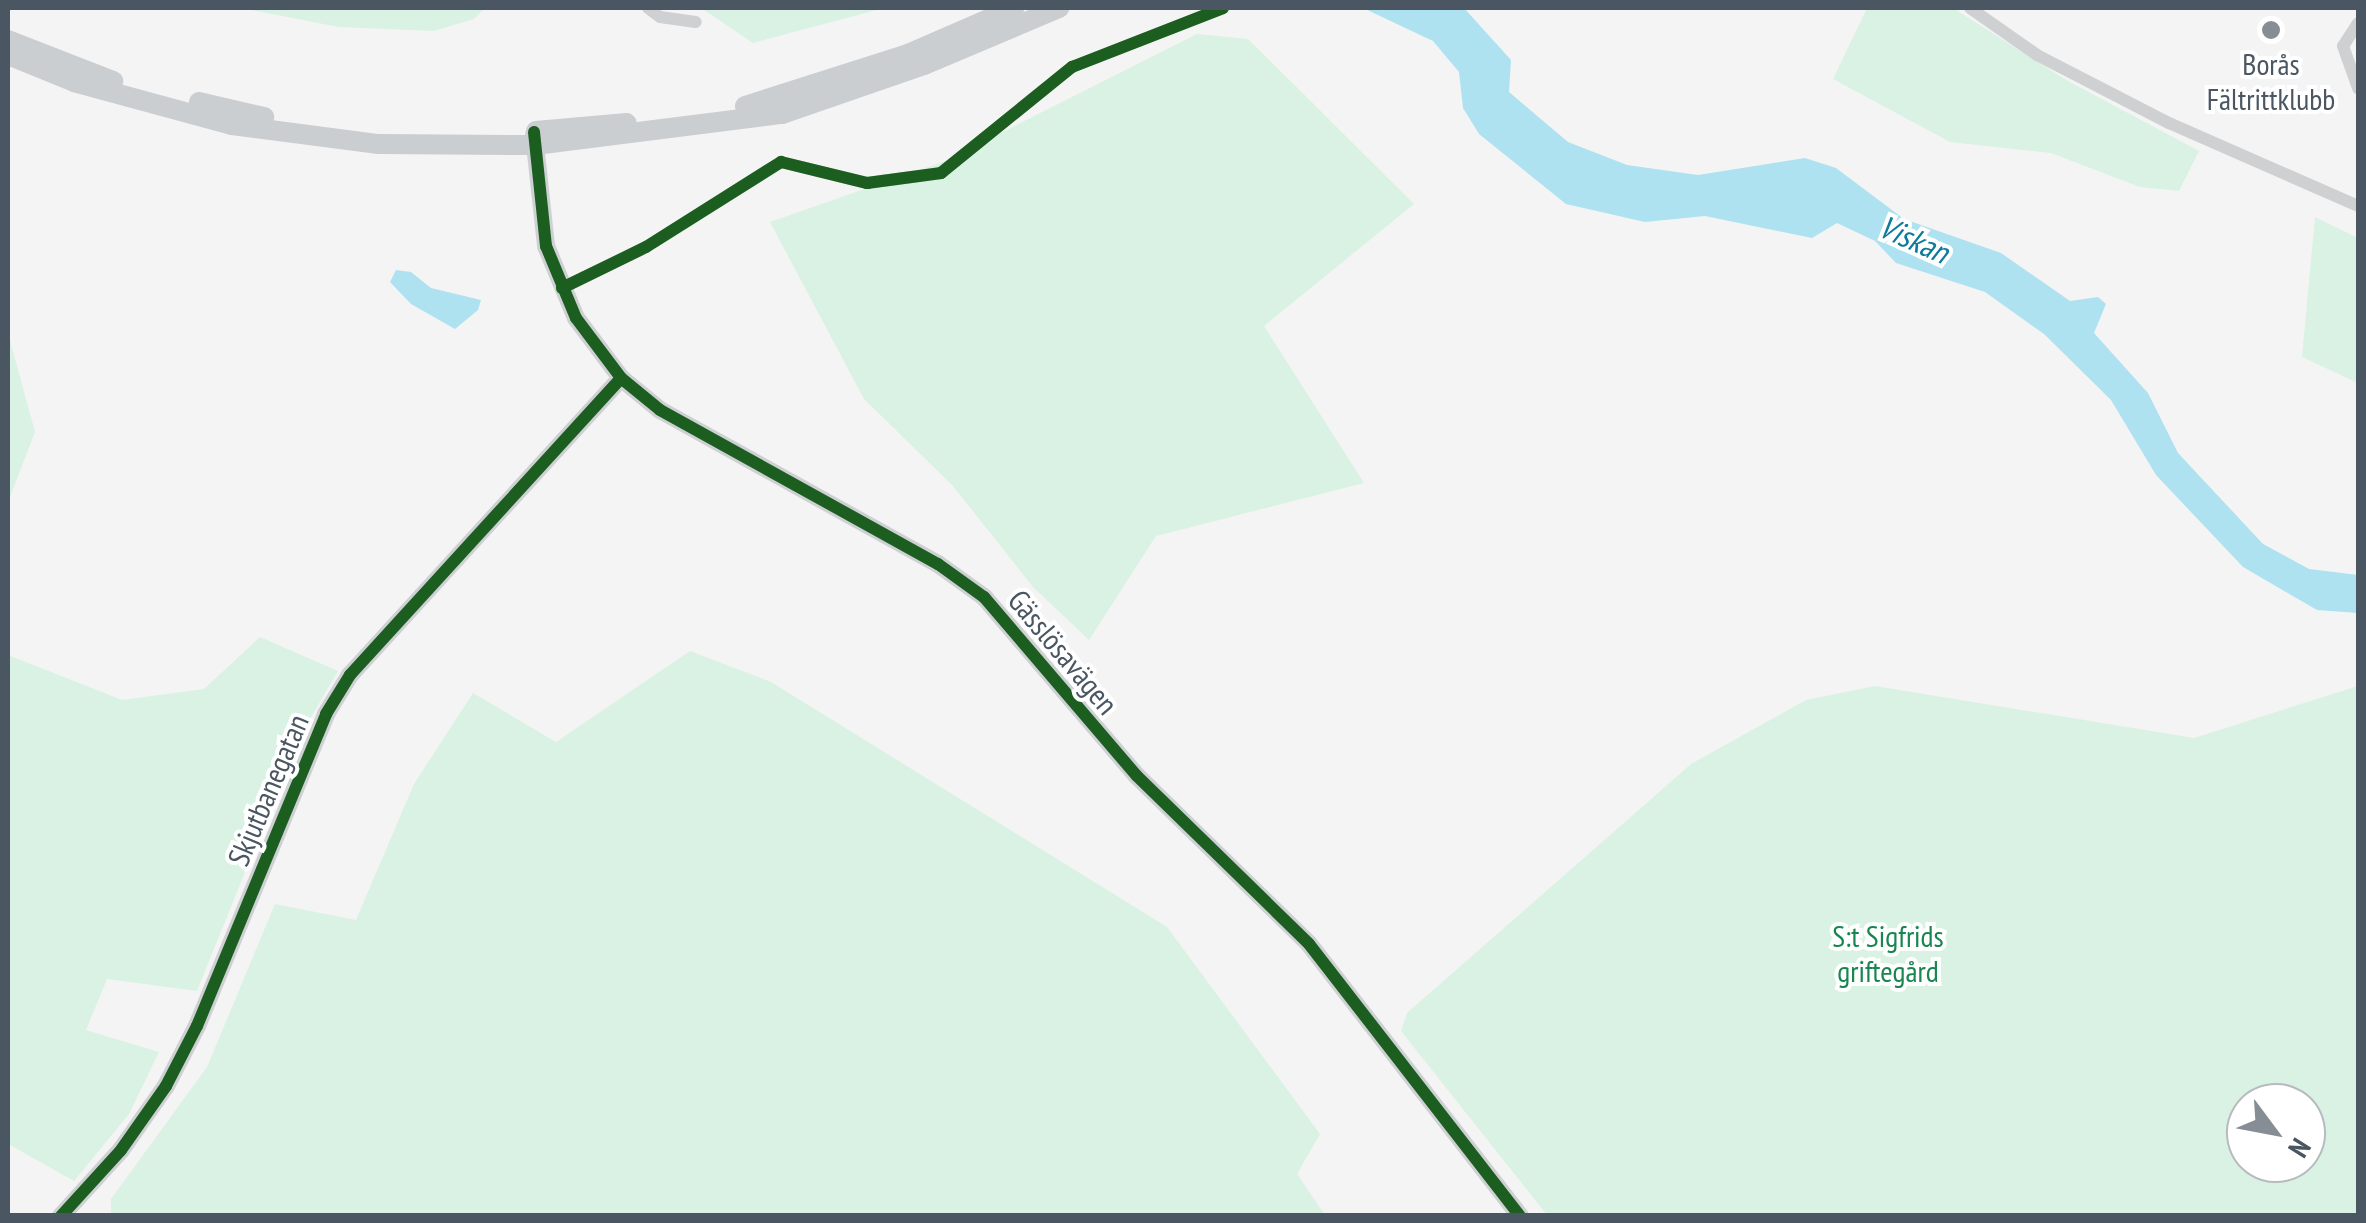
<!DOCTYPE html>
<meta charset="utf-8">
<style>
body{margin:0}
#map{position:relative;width:2366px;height:1223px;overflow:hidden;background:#f4f4f4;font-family:"PT Sans Narrow",sans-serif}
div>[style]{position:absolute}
.green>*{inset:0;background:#d9f2e3}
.water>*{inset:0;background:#aee2f0}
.street>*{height:12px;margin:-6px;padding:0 6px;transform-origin:6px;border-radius:6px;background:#ced0d2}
.secondary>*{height:18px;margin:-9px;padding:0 9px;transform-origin:9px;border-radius:9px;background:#ced0d4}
.primary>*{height:20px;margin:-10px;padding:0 10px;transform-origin:10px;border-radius:10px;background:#caced1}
.cycleway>*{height:12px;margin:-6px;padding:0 6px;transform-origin:6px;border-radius:6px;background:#1b5e20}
.dots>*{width:28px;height:28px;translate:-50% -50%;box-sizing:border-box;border:5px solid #fff;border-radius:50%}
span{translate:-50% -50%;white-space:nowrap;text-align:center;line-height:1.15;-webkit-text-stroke:8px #fff;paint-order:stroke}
.poi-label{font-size:30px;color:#4a5661}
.street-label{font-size:30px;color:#4a5661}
.park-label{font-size:30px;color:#17864f}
.water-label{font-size:32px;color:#0c7c9b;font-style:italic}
.frame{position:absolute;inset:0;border:10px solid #4a5661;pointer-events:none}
.north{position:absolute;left:2226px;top:1083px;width:100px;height:100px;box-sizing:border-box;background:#fff;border:2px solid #b7bbc0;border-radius:50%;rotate:122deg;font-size:28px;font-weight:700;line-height:40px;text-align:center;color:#4a5661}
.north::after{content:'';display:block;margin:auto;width:35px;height:45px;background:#868d94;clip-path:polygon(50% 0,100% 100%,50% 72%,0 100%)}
</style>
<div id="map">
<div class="green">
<div style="clip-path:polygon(241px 8px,485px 8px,474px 19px,434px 31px,339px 27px)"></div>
<div style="clip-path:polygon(701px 8px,884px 8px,753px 43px)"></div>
<div style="clip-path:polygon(1867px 8px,1953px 8px,2068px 81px,2199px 151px,2179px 191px,2140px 187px,2051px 153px,1950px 142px,1833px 79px)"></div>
<div style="clip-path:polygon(1197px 34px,1248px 39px,1414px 204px,1264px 326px,1364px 483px,1156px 536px,1089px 640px,1033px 587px,953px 486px,864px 399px,770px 222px,945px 161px)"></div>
<div style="clip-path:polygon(2315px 217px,2358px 238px,2358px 383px,2302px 357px)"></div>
<div style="clip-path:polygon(8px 333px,35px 432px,8px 502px)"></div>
<div style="clip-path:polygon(260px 637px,338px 671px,299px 738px,197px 991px,107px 979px,86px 1030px,159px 1052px,129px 1114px,74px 1181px,8px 1144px,8px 655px,122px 700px,204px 689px)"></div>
<div style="clip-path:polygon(690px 651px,771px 682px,1167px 927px,1320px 1134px,1297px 1174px,1325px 1215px,111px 1215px,111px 1199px,207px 1067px,275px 904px,356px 920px,414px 784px,473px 693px,556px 742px)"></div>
<div style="clip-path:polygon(evenodd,1875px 686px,2194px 738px,2358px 686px,2358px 1215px,1547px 1215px,1401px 1031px,1407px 1013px,1691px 764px,1806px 700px,1875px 686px,2246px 1103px,2306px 1103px,2306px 1163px,2246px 1163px,2246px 1103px)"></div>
</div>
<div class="water">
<div style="clip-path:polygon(1363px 8px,1464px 8px,1511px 60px,1509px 92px,1568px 142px,1627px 165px,1698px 175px,1805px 158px,1836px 168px,1904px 219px,2001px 253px,2070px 301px,2098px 297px,2106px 304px,2094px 333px,2148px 393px,2178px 453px,2263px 544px,2309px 569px,2358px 575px,2358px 613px,2317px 610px,2243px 567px,2156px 475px,2111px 400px,2044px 334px,1985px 292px,1896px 263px,1875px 241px,1837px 223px,1812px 238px,1705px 216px,1645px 222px,1566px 204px,1479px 134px,1463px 108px,1459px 72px,1433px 41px)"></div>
<div style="clip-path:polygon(396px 270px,411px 272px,431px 288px,481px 300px,478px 310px,455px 329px,411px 304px,390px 282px)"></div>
</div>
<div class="street">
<div style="left:648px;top:8px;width:15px;rotate:37deg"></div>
<div style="left:660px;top:17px;width:36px;rotate:8deg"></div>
<div style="left:1970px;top:8px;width:82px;rotate:35deg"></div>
<div style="left:2037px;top:55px;width:148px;rotate:27.3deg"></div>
<div style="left:2169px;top:123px;width:206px;rotate:23.7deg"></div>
<div style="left:2358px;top:23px;width:27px;rotate:123deg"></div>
<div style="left:2343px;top:46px;width:45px;rotate:70.3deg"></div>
<div style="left:562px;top:288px;width:93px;rotate:-26deg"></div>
<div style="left:646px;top:247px;width:160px;rotate:-32.2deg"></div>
<div style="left:781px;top:162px;width:89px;rotate:13.7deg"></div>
<div style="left:867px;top:183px;width:75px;rotate:-7.7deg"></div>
<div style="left:941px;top:173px;width:169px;rotate:-39deg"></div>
<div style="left:1072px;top:67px;width:162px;rotate:-21.3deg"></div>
</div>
<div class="secondary">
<div style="left:534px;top:135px;width:112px;rotate:83.8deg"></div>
<div style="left:546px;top:246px;width:78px;rotate:67.4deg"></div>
<div style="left:576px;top:318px;width:75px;rotate:53.1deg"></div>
<div style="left:621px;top:378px;width:50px;rotate:39.4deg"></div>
<div style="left:660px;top:410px;width:318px;rotate:29deg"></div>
<div style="left:938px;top:564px;width:57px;rotate:35.7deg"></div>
<div style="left:984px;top:597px;width:235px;rotate:49.5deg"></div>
<div style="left:1137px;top:776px;width:240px;rotate:44.3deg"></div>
<div style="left:1309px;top:944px;width:344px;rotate:52.2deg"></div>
<div style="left:61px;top:1216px;width:89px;rotate:-47.7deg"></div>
<div style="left:121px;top:1150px;width:78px;rotate:-54.9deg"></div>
<div style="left:166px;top:1086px;width:68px;rotate:-62.7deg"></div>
<div style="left:197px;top:1026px;width:338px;rotate:-67.5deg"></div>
<div style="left:326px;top:714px;width:46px;rotate:-58.4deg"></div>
<div style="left:350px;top:675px;width:402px;rotate:-47.6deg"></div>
</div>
<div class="primary">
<div style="left:8px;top:40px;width:113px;rotate:21.3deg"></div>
<div style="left:8px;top:55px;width:71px;rotate:22.2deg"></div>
<div style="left:74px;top:82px;width:164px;rotate:15.2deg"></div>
<div style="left:232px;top:125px;width:148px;rotate:7.4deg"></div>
<div style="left:379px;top:144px;width:156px;rotate:0.4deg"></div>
<div style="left:535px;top:145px;width:249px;rotate:-7.2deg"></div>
<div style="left:782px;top:114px;width:150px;rotate:-19deg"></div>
<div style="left:924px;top:65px;width:147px;rotate:-22.9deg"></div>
<div style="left:199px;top:102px;width:67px;rotate:13deg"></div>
<div style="left:745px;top:106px;width:171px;rotate:-17.7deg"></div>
<div style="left:908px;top:54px;width:116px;rotate:-23.5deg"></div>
<div style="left:536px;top:131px;width:91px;rotate:-5deg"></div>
</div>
<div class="cycleway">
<div style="left:534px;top:132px;width:115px;rotate:84deg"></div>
<div style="left:546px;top:246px;width:78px;rotate:67.4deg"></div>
<div style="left:576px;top:318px;width:75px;rotate:53.1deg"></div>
<div style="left:621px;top:378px;width:50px;rotate:39.4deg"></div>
<div style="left:660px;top:410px;width:318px;rotate:29deg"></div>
<div style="left:938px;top:564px;width:57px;rotate:35.7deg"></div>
<div style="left:984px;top:597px;width:235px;rotate:49.5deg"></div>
<div style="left:1137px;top:776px;width:240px;rotate:44.3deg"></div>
<div style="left:1309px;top:944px;width:344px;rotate:52.2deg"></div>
<div style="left:562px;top:288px;width:93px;rotate:-26deg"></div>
<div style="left:646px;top:247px;width:160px;rotate:-32.2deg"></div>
<div style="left:781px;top:162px;width:89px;rotate:13.7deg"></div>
<div style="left:867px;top:183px;width:75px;rotate:-7.7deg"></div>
<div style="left:941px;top:173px;width:169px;rotate:-39deg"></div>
<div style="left:1072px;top:67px;width:162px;rotate:-21.3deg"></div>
<div style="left:61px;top:1216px;width:89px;rotate:-47.7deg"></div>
<div style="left:121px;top:1150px;width:78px;rotate:-54.9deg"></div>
<div style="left:166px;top:1086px;width:68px;rotate:-62.7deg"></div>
<div style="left:197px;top:1026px;width:338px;rotate:-67.5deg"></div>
<div style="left:326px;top:714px;width:46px;rotate:-58.4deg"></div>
<div style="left:350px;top:675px;width:402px;rotate:-47.6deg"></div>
</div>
<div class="dots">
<div style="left:2271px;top:30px;background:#868d94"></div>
</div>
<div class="poi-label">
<span style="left:2271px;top:81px">Borås<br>Fältrittklubb</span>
</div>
<div class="street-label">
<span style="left:1063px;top:652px;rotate:50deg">Gässlösavägen</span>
<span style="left:268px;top:790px;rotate:-67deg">Skjutbanegatan</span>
</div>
<div class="park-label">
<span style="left:1888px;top:953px">S:t Sigfrids<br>griftegård</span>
</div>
<div class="water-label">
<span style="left:1914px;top:239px;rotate:24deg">Viskan</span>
</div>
<div class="frame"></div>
<div class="north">N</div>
</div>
